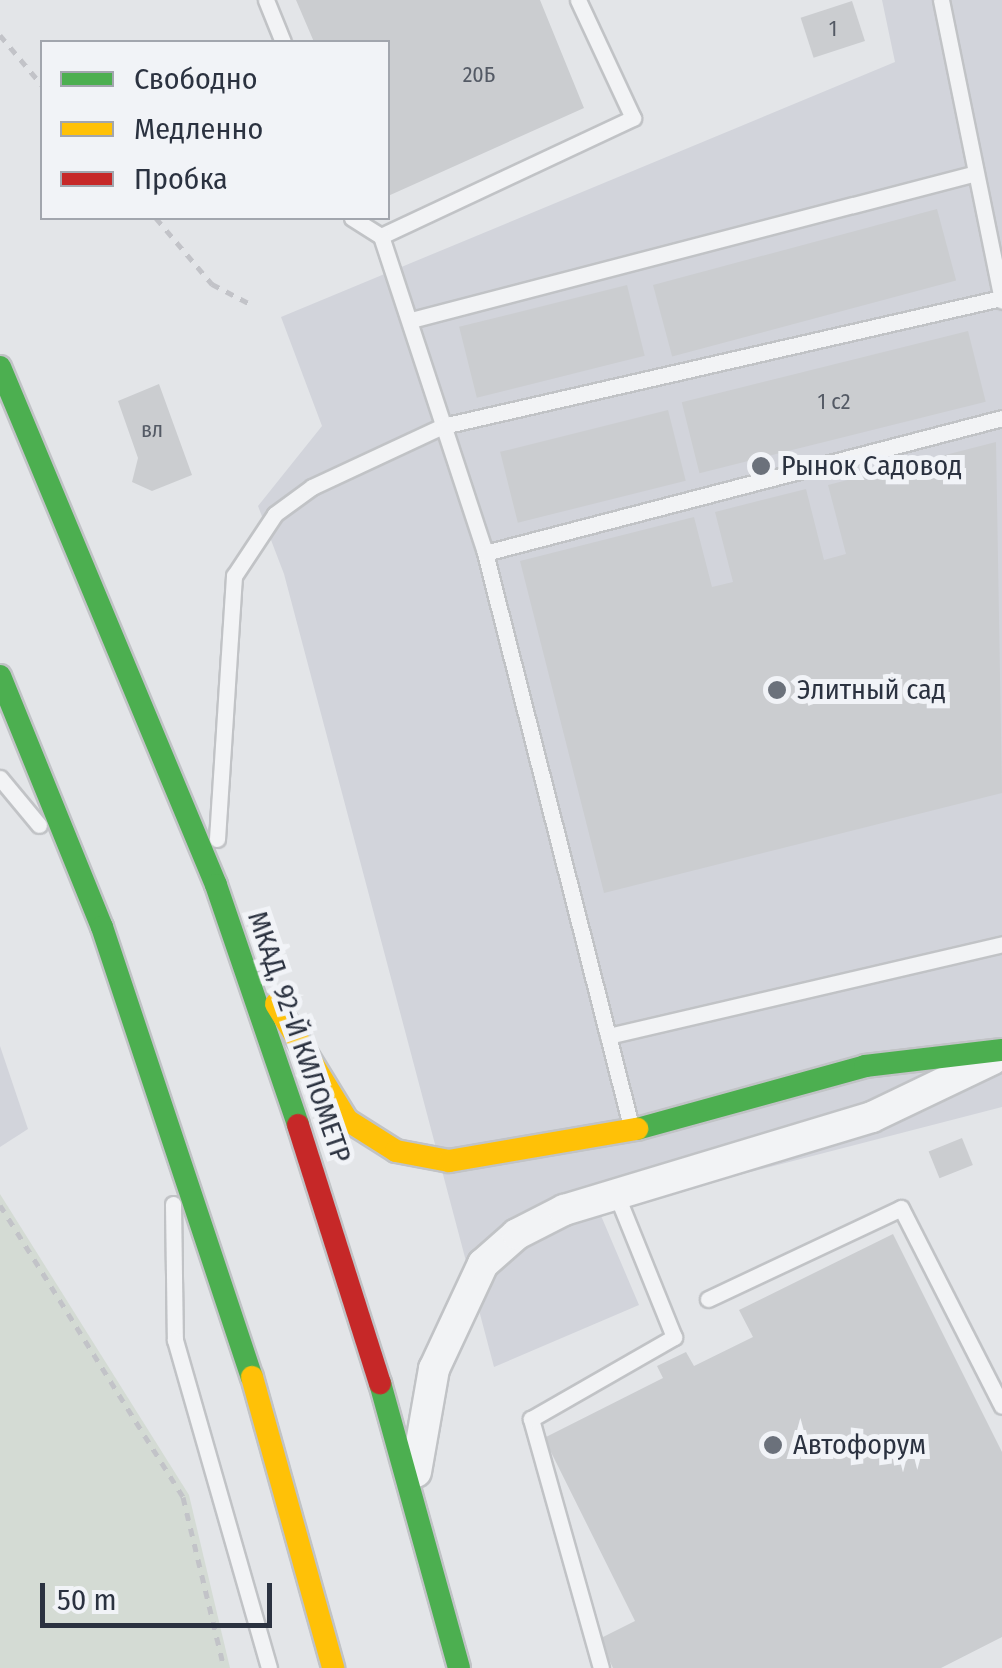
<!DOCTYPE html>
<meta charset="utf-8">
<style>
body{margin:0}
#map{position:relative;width:1002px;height:1668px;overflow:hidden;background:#e3e5e8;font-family:"Fira Sans Condensed",sans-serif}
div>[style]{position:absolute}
.built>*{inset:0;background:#d2d4db}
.green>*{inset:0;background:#d4dbd4}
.building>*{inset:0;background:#cbcdd0;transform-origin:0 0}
.path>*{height:5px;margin-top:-2.5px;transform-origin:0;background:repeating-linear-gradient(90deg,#c2c3c8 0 8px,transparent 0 16px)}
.roads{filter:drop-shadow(2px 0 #c1c3c6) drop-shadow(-2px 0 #c1c3c6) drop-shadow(0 2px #c1c3c6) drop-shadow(0 -2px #c1c3c6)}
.lane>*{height:15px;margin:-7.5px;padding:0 7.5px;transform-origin:7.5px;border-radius:7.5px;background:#f2f3f5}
.street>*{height:30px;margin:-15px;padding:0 15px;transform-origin:15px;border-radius:15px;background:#f2f3f5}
.fast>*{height:22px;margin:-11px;padding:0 11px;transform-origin:11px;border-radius:11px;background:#4caf50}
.slow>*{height:22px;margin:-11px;padding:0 11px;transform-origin:11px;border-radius:11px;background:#ffc107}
.jam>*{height:22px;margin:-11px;padding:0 11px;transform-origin:11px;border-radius:11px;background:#c62828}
.dots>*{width:28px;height:28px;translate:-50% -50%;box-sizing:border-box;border:5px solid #f1f3f7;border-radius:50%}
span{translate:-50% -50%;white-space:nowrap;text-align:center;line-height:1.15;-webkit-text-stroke:10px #f1f3f7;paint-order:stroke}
.number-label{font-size:22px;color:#545a65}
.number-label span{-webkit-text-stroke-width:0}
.poi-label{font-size:28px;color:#2b3240}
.left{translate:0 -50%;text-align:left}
.street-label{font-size:28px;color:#2b3240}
.legend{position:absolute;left:40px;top:40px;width:350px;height:180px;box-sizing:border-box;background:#f1f3f7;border:2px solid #a2a6ae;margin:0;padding:12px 18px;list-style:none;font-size:30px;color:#2b3240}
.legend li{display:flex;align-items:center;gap:20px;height:50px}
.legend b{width:50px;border:2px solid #a2a6ae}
.scale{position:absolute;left:40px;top:1583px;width:232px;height:45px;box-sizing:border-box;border:5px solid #2b3240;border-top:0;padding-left:12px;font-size:30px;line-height:35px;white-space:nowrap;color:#2b3240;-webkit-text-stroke:8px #f1f3f7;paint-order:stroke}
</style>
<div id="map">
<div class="built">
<div style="clip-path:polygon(882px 0,1002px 0,1002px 1107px,599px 1211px,639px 1305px,494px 1367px,284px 574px,258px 506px,322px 426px,281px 317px,895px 62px)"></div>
<div style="clip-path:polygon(0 1046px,28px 1129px,0 1147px)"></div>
</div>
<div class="green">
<div style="clip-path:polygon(0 1194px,189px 1495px,230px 1668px,0 1668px)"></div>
</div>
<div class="building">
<div style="clip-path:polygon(296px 0,540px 0,584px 108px,388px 196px,388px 42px,314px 42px)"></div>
<div style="left:852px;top:1px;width:42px;height:54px;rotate:72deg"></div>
<div style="left:937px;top:209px;width:74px;height:294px;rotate:75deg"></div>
<div style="left:627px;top:285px;width:73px;height:173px;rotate:76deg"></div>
<div style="left:968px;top:331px;width:73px;height:295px;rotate:76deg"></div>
<div style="clip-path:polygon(159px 384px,192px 475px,152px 491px,132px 482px,138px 458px,118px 401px)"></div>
<div style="left:668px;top:410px;width:73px;height:173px;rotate:76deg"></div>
<div style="clip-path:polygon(996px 442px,1002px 793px,604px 893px,520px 561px,694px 517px,712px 587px,733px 582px,715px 512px,806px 489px,824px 560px,846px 554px,828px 485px)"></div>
<div style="left:962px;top:1138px;width:29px;height:36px;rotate:68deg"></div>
<div style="clip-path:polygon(893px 1234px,1002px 1452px,1002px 1637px,941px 1668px,613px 1668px,599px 1639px,635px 1621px,544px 1438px,663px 1378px,657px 1366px,686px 1352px,694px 1366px,753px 1337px,739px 1310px)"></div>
</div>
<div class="path">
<div style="left:0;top:35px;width:65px;rotate:50deg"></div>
<div style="left:156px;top:218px;width:87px;rotate:49.7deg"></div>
<div style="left:212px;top:284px;width:47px;rotate:27.6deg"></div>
<div style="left:0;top:1205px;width:345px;rotate:57.9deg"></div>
<div style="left:183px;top:1497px;width:176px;rotate:76.5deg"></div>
</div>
<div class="roads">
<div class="lane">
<div style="left:266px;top:0;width:45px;rotate:68deg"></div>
<div style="left:578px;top:0;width:130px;rotate:65deg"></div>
<div style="left:633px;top:118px;width:278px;rotate:154.9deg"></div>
<div style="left:381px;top:236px;width:334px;rotate:71.8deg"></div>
<div style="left:485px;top:553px;width:591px;rotate:75.71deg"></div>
<div style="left:941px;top:0;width:307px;rotate:78.5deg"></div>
<div style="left:352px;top:218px;width:34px;rotate:32deg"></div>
<div style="left:415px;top:319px;width:576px;rotate:-14.59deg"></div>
<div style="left:485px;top:553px;width:534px;rotate:-14.63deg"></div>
<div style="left:0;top:778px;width:61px;rotate:50.3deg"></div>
<div style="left:217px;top:839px;width:264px;rotate:-86.3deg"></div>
<div style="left:234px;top:576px;width:74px;rotate:-56.5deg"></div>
<div style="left:275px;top:514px;width:46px;rotate:-36.1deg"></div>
<div style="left:312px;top:487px;width:145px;rotate:-25deg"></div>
<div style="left:443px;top:426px;width:572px;rotate:-12.92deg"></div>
<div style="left:608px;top:1036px;width:405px;rotate:-13.1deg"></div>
<div style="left:173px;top:1204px;width:136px;rotate:89.2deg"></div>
<div style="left:175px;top:1340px;width:341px;rotate:74deg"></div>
<div style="left:708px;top:1299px;width:213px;rotate:-25.2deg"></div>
<div style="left:901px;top:1208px;width:222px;rotate:63deg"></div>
<div style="left:601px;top:1668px;width:259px;rotate:-105.7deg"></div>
<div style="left:531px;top:1419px;width:165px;rotate:-29.8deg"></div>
<div style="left:674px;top:1337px;width:152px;rotate:-112deg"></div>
</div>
<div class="street">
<div style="left:416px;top:1472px;width:105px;rotate:-80.1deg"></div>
<div style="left:434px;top:1369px;width:116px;rotate:-65deg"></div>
<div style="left:483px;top:1264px;width:45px;rotate:-41.4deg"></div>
<div style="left:517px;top:1234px;width:53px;rotate:-27.1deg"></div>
<div style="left:564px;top:1210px;width:322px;rotate:-16.8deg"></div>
<div style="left:872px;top:1117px;width:134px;rotate:-25.6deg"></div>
</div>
<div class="fast">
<div style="left:0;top:367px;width:561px;rotate:67.36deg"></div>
<div style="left:216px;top:885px;width:254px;rotate:71.1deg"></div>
<div style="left:0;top:676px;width:271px;rotate:67.9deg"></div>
<div style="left:102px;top:927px;width:474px;rotate:71.6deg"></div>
<div style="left:637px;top:1129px;width:237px;rotate:-15.4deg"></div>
<div style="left:865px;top:1066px;width:138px;rotate:-6.7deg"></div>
<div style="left:380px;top:1383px;width:296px;rotate:74.5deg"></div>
</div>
<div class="slow">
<div style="left:276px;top:1004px;width:136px;rotate:58.5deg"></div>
<div style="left:347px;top:1120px;width:58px;rotate:32.3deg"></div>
<div style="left:396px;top:1151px;width:54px;rotate:10.7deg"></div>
<div style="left:449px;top:1161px;width:191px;rotate:-9.7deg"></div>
<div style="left:252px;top:1377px;width:302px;rotate:74.4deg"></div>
</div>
<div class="jam">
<div style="left:298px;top:1125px;width:271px;rotate:72.4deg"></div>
</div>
</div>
<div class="dots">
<div style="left:761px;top:466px;background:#6b717b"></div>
<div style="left:777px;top:690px;background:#6b717b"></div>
<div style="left:773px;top:1445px;background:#6b717b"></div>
</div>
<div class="number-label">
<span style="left:833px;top:29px">1</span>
<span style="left:479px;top:75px">20Б</span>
<span style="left:834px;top:402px">1 с2</span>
<span style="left:152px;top:430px">вл</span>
</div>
<div class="poi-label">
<span class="left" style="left:781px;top:466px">Рынок Садовод</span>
<span class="left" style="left:797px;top:690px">Элитный сад</span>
<span class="left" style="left:793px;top:1445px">Автофорум</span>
</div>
<div class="street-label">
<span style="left:299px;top:1037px;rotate:71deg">МКАД, 92-Й КИЛОМЕТР</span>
</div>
<ul class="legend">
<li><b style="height:12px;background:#4caf50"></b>Свободно</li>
<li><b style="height:12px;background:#ffc107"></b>Медленно</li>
<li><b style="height:12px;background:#c62828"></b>Пробка</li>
</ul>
<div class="scale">50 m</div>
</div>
